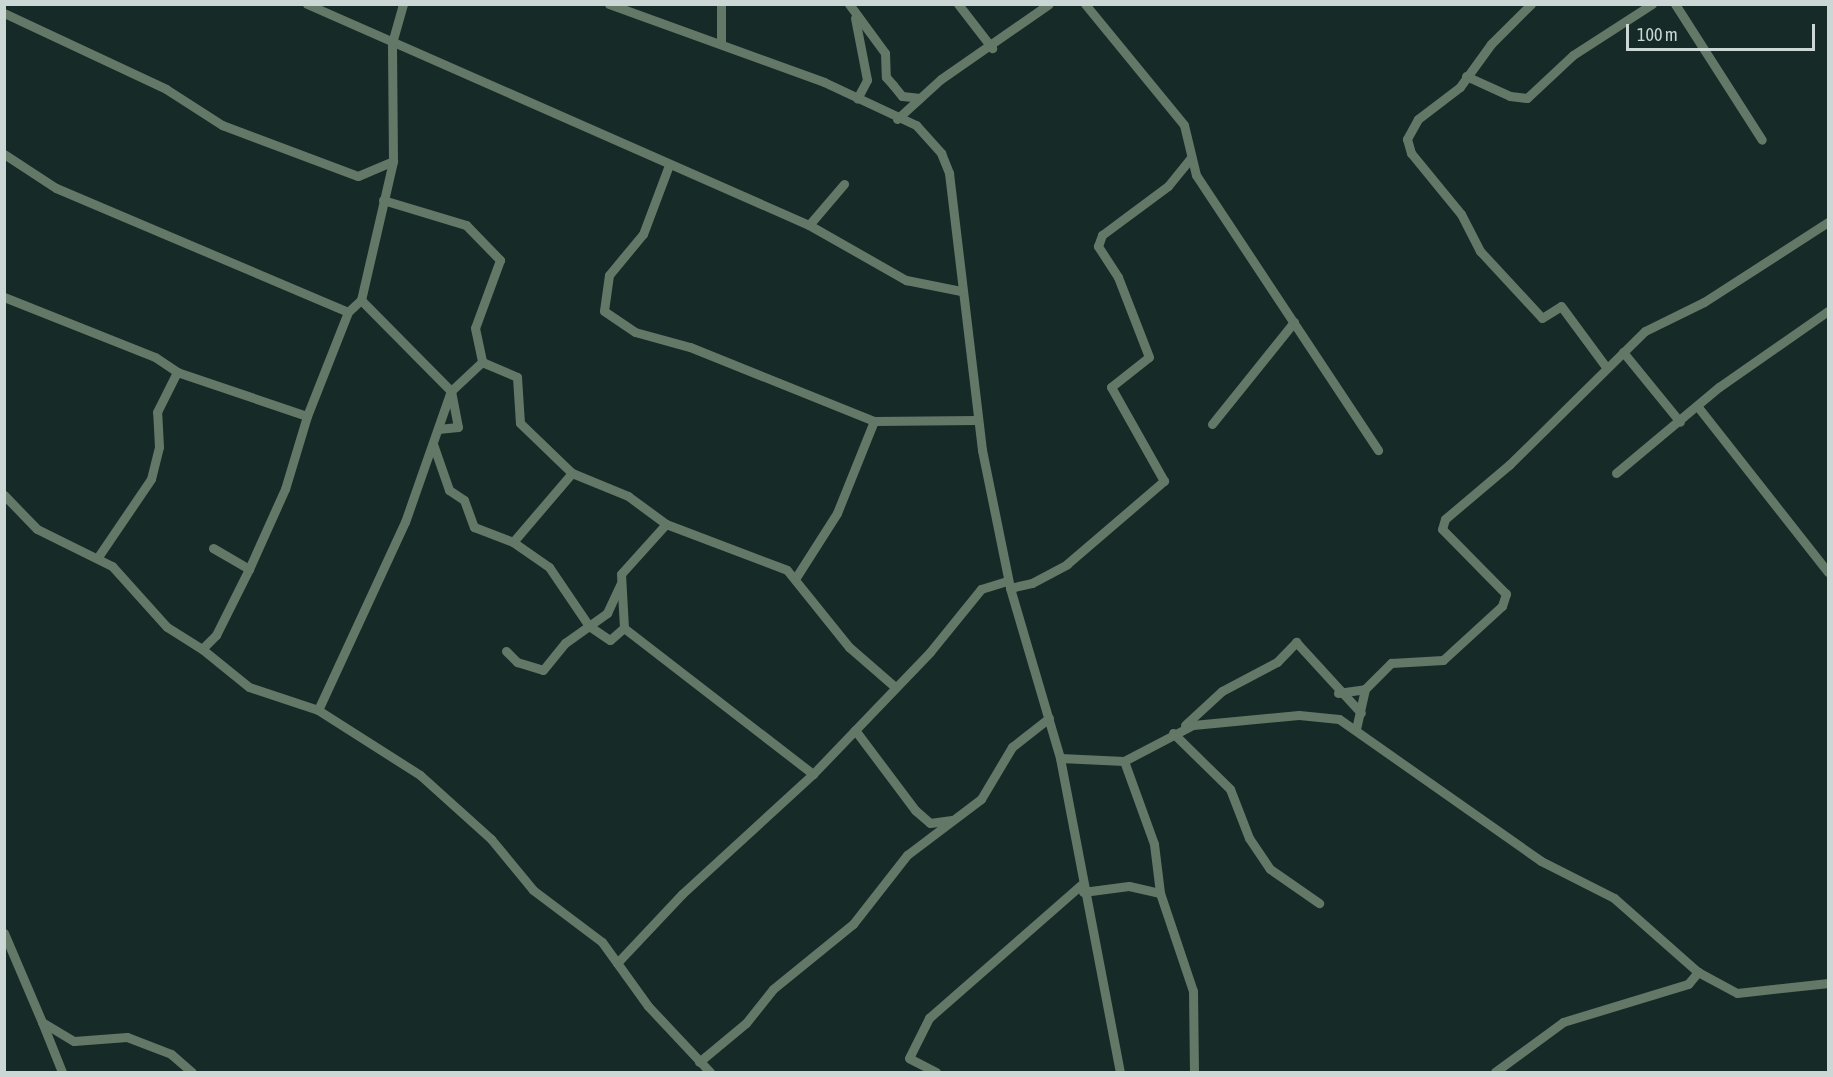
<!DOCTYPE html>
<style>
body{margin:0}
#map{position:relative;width:1833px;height:1077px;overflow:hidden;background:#162b28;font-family:"Asap Condensed",sans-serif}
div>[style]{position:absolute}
.minor>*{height:9px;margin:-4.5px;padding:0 4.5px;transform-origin:4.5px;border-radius:4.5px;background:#647868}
span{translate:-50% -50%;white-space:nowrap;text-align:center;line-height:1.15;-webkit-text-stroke:6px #162b28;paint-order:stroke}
.frame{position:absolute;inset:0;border:6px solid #cad7d5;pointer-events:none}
.scale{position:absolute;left:1626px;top:24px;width:189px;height:27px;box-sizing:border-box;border:3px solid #cad7d5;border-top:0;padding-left:8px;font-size:18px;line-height:21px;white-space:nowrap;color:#cad7d5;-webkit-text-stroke:4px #162b28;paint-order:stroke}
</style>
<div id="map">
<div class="minor">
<div style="left:307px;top:4px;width:548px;rotate:23.76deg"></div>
<div style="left:809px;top:225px;width:112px;rotate:29.6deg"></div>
<div style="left:906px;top:280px;width:56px;rotate:11.3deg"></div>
<div style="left:609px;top:4px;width:229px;rotate:19.9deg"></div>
<div style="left:824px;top:82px;width:102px;rotate:25.1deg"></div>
<div style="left:916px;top:125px;width:38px;rotate:48deg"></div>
<div style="left:941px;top:153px;width:22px;rotate:68deg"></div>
<div style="left:949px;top:173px;width:279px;rotate:83.2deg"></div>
<div style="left:982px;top:450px;width:141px;rotate:78.5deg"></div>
<div style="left:1010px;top:588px;width:177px;rotate:73.6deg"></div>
<div style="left:1060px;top:758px;width:320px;rotate:79.2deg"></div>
<div style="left:849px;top:4px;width:61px;rotate:53.7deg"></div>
<div style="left:885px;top:53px;width:24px;rotate:88deg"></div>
<div style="left:886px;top:77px;width:11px;rotate:49deg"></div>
<div style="left:893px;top:85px;width:14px;rotate:51deg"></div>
<div style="left:902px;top:96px;width:18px;rotate:6deg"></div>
<div style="left:958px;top:4px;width:56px;rotate:52.3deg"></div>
<div style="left:1085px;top:4px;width:156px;rotate:50.7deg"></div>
<div style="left:1184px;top:125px;width:51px;rotate:76.5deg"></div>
<div style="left:1196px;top:175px;width:330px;rotate:56.5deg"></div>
<div style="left:1531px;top:4px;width:57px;rotate:135deg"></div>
<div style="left:1491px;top:44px;width:53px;rotate:125.8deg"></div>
<div style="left:1460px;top:87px;width:53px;rotate:142.7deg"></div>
<div style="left:1418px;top:119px;width:23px;rotate:119deg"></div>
<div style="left:1407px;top:139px;width:15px;rotate:74deg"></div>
<div style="left:1411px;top:153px;width:79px;rotate:50.7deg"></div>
<div style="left:1461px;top:214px;width:42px;rotate:62.8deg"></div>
<div style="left:1480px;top:251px;width:91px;rotate:47.2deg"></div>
<div style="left:1542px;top:318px;width:22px;rotate:-32deg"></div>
<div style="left:1561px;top:306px;width:76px;rotate:53.6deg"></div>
<div style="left:1675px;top:4px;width:161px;rotate:57.4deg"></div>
<div style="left:4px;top:13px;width:179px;rotate:25.1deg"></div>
<div style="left:166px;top:89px;width:67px;rotate:32.7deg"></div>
<div style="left:222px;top:125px;width:145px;rotate:20.6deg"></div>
<div style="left:358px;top:176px;width:38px;rotate:-23deg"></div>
<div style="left:393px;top:161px;width:118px;rotate:-90.5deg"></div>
<div style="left:392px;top:43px;width:41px;rotate:-74.2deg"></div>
<div style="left:855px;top:18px;width:63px;rotate:79deg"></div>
<div style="left:867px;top:80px;width:21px;rotate:118deg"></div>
<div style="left:721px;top:42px;width:38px;rotate:-90deg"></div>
<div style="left:1466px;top:76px;width:48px;rotate:24.4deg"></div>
<div style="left:1510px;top:96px;width:17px;rotate:7deg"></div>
<div style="left:1527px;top:98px;width:63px;rotate:-43.1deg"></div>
<div style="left:1573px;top:55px;width:94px;rotate:-32.8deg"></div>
<div style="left:897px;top:119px;width:59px;rotate:-42.3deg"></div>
<div style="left:941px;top:79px;width:131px;rotate:-34.8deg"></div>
<div style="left:4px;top:154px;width:62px;rotate:33.2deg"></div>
<div style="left:56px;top:188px;width:317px;rotate:23deg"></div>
<div style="left:348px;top:312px;width:18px;rotate:-43deg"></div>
<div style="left:361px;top:300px;width:143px;rotate:-77deg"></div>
<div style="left:669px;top:165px;width:74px;rotate:110.6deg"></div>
<div style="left:643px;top:234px;width:53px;rotate:129.7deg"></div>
<div style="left:609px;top:275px;width:36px;rotate:98deg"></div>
<div style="left:604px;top:311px;width:37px;rotate:34deg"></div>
<div style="left:635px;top:332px;width:57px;rotate:15.3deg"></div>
<div style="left:690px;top:347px;width:198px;rotate:21.9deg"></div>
<div style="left:874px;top:421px;width:103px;rotate:-0.6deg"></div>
<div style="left:383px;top:200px;width:87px;rotate:16.8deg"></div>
<div style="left:466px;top:225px;width:49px;rotate:45.8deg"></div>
<div style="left:500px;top:260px;width:72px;rotate:110.2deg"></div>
<div style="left:475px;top:328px;width:35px;rotate:78deg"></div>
<div style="left:482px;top:362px;width:38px;rotate:23deg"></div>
<div style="left:517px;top:377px;width:46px;rotate:86.3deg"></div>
<div style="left:520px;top:423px;width:72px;rotate:43.9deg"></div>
<div style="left:572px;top:473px;width:61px;rotate:22.3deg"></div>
<div style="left:628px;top:496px;width:47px;rotate:36.4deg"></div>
<div style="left:666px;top:524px;width:129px;rotate:20.8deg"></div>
<div style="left:787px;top:570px;width:99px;rotate:51.2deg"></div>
<div style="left:849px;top:647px;width:61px;rotate:41deg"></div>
<div style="left:809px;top:225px;width:54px;rotate:-49.5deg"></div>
<div style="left:4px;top:297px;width:162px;rotate:21.7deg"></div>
<div style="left:155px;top:357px;width:27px;rotate:34deg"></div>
<div style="left:177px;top:372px;width:137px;rotate:18.7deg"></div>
<div style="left:1623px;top:352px;width:90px;rotate:50.8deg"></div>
<div style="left:1698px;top:407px;width:210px;rotate:51.8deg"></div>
<div style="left:1212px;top:424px;width:131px;rotate:-51.2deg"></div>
<div style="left:438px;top:429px;width:20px;rotate:-6deg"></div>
<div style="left:458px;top:427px;width:37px;rotate:-101deg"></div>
<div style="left:451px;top:391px;width:42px;rotate:-43.1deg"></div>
<div style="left:433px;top:444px;width:49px;rotate:70.8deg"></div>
<div style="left:449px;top:490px;width:18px;rotate:34deg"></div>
<div style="left:464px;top:500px;width:29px;rotate:70deg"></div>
<div style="left:474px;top:527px;width:42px;rotate:21deg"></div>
<div style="left:513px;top:542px;width:44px;rotate:34.8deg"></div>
<div style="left:549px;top:567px;width:71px;rotate:55.9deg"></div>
<div style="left:589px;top:626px;width:25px;rotate:34deg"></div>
<div style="left:610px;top:640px;width:18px;rotate:-41deg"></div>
<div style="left:1616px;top:473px;width:134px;rotate:-39.9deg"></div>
<div style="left:1719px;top:387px;width:133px;rotate:-34.9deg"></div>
<div style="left:4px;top:495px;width:47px;rotate:45.9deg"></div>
<div style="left:37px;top:529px;width:84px;rotate:26.3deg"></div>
<div style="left:112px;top:566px;width:82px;rotate:48deg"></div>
<div style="left:167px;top:627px;width:41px;rotate:32.2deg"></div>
<div style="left:202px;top:649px;width:20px;rotate:-45deg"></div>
<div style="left:216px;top:635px;width:74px;rotate:-63.4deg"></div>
<div style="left:666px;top:524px;width:67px;rotate:132deg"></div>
<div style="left:621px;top:574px;width:54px;rotate:86.8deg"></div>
<div style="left:624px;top:628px;width:239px;rotate:37.7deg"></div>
<div style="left:513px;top:542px;width:91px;rotate:-49.5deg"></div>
<div style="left:213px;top:548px;width:42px;rotate:30.3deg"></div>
<div style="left:249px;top:569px;width:88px;rotate:-65.8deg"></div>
<div style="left:285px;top:489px;width:76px;rotate:-73.2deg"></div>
<div style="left:307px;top:416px;width:112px;rotate:-68.5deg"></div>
<div style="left:98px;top:557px;width:94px;rotate:-55.8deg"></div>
<div style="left:151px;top:479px;width:33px;rotate:-76deg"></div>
<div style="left:159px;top:447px;width:35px;rotate:-93deg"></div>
<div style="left:157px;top:412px;width:45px;rotate:-63.4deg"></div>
<div style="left:795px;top:579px;width:78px;rotate:-57.5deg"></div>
<div style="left:837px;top:513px;width:99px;rotate:-68.1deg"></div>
<div style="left:1010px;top:588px;width:23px;rotate:-13deg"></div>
<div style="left:1032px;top:583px;width:40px;rotate:-28deg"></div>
<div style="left:1067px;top:564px;width:128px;rotate:-40.6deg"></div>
<div style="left:1164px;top:481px;width:108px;rotate:-119.4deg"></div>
<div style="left:1111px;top:387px;width:48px;rotate:-38.3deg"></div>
<div style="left:1149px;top:357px;width:86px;rotate:-111.2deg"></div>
<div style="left:1118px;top:277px;width:37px;rotate:-123deg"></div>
<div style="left:1098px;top:246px;width:12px;rotate:-70deg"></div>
<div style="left:1102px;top:235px;width:82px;rotate:-36.6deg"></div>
<div style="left:1168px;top:186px;width:35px;rotate:-51deg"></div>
<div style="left:202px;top:649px;width:60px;rotate:39deg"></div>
<div style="left:249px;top:687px;width:73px;rotate:18.4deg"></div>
<div style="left:318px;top:710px;width:121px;rotate:32.5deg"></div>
<div style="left:420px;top:775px;width:96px;rotate:42deg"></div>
<div style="left:491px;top:839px;width:66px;rotate:50.5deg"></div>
<div style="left:533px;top:890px;width:86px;rotate:37deg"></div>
<div style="left:602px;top:942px;width:79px;rotate:54.3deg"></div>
<div style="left:648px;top:1006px;width:91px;rotate:46.8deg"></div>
<div style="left:506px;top:651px;width:16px;rotate:45deg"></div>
<div style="left:517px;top:662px;width:27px;rotate:17deg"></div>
<div style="left:543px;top:670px;width:35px;rotate:-51deg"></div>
<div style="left:565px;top:643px;width:52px;rotate:-35.5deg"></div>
<div style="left:607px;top:613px;width:33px;rotate:-65deg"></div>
<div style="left:1338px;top:693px;width:27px;rotate:-8deg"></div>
<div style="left:318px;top:710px;width:207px;rotate:-65.2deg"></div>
<div style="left:405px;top:522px;width:139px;rotate:-70.7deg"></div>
<div style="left:451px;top:391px;width:128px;rotate:-134.7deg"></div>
<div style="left:1185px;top:725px;width:50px;rotate:-42.6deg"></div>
<div style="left:1222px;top:691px;width:62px;rotate:-27.8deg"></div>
<div style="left:1277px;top:662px;width:28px;rotate:-46deg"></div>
<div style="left:1296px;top:642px;width:96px;rotate:47.5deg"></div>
<div style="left:1356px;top:729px;width:41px;rotate:-77.3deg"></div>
<div style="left:1365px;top:689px;width:37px;rotate:-45deg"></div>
<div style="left:1391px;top:663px;width:52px;rotate:-3.3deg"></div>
<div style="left:1443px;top:660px;width:80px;rotate:-42.5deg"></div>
<div style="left:1502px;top:606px;width:13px;rotate:-72deg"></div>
<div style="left:1506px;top:594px;width:91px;rotate:-134.6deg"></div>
<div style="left:1442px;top:529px;width:10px;rotate:-73deg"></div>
<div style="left:1445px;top:519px;width:84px;rotate:-40.2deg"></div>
<div style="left:1509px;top:465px;width:191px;rotate:-44.6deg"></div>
<div style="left:1645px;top:331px;width:66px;rotate:-26.2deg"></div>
<div style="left:1704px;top:302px;width:148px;rotate:-32.8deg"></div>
<div style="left:855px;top:730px;width:100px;rotate:53.1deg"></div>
<div style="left:915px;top:810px;width:20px;rotate:41deg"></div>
<div style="left:930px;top:823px;width:22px;rotate:-8deg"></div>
<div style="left:1173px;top:733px;width:80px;rotate:44.5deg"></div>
<div style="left:1230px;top:789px;width:53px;rotate:68.8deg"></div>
<div style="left:1249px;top:838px;width:37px;rotate:56deg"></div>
<div style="left:1270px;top:869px;width:60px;rotate:34.8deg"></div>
<div style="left:1060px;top:758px;width:64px;rotate:2.7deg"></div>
<div style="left:1124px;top:761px;width:78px;rotate:-27.6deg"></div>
<div style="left:1193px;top:725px;width:106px;rotate:-5.4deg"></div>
<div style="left:1299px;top:715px;width:40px;rotate:5.7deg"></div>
<div style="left:1339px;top:719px;width:247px;rotate:35.1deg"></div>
<div style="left:1541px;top:861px;width:82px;rotate:26.9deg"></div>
<div style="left:1614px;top:898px;width:112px;rotate:41.4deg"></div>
<div style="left:1124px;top:761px;width:88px;rotate:70.1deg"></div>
<div style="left:1154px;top:844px;width:49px;rotate:83deg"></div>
<div style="left:1083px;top:892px;width:46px;rotate:-7.4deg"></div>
<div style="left:1129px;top:886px;width:32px;rotate:13deg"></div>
<div style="left:1160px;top:893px;width:103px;rotate:71.4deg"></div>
<div style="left:1193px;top:991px;width:81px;rotate:89.3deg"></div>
<div style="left:4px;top:933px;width:97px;rotate:66.9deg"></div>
<div style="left:42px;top:1022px;width:37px;rotate:31deg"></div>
<div style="left:74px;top:1041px;width:53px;rotate:-4.3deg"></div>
<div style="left:127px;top:1037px;width:47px;rotate:21.1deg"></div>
<div style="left:171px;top:1054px;width:28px;rotate:41deg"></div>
<div style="left:617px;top:963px;width:95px;rotate:-46.7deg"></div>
<div style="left:682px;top:894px;width:178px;rotate:-42.5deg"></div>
<div style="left:813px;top:774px;width:169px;rotate:-46.2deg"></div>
<div style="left:930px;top:652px;width:81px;rotate:-51deg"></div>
<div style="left:981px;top:589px;width:28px;rotate:-17deg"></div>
<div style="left:42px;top:1022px;width:54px;rotate:68.2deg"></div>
<div style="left:699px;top:1062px;width:61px;rotate:-39.7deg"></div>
<div style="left:746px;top:1023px;width:43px;rotate:-51.5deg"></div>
<div style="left:773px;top:989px;width:103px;rotate:-39.1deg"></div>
<div style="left:853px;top:924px;width:88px;rotate:-52deg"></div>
<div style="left:907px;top:855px;width:93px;rotate:-37.1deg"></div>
<div style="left:981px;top:799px;width:61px;rotate:-59.2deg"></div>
<div style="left:1012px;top:747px;width:47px;rotate:-38.1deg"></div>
<div style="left:936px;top:1072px;width:30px;rotate:-153deg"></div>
<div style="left:909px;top:1058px;width:45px;rotate:-63.4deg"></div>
<div style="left:929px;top:1018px;width:202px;rotate:-41.2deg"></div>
<div style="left:1495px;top:1072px;width:84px;rotate:-36.3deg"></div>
<div style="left:1563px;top:1022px;width:131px;rotate:-16.9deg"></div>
<div style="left:1688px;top:984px;width:16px;rotate:-50deg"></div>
<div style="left:1698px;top:972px;width:44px;rotate:28.3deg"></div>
<div style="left:1737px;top:993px;width:92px;rotate:-6.3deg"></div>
</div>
<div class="frame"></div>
<div class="scale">100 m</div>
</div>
